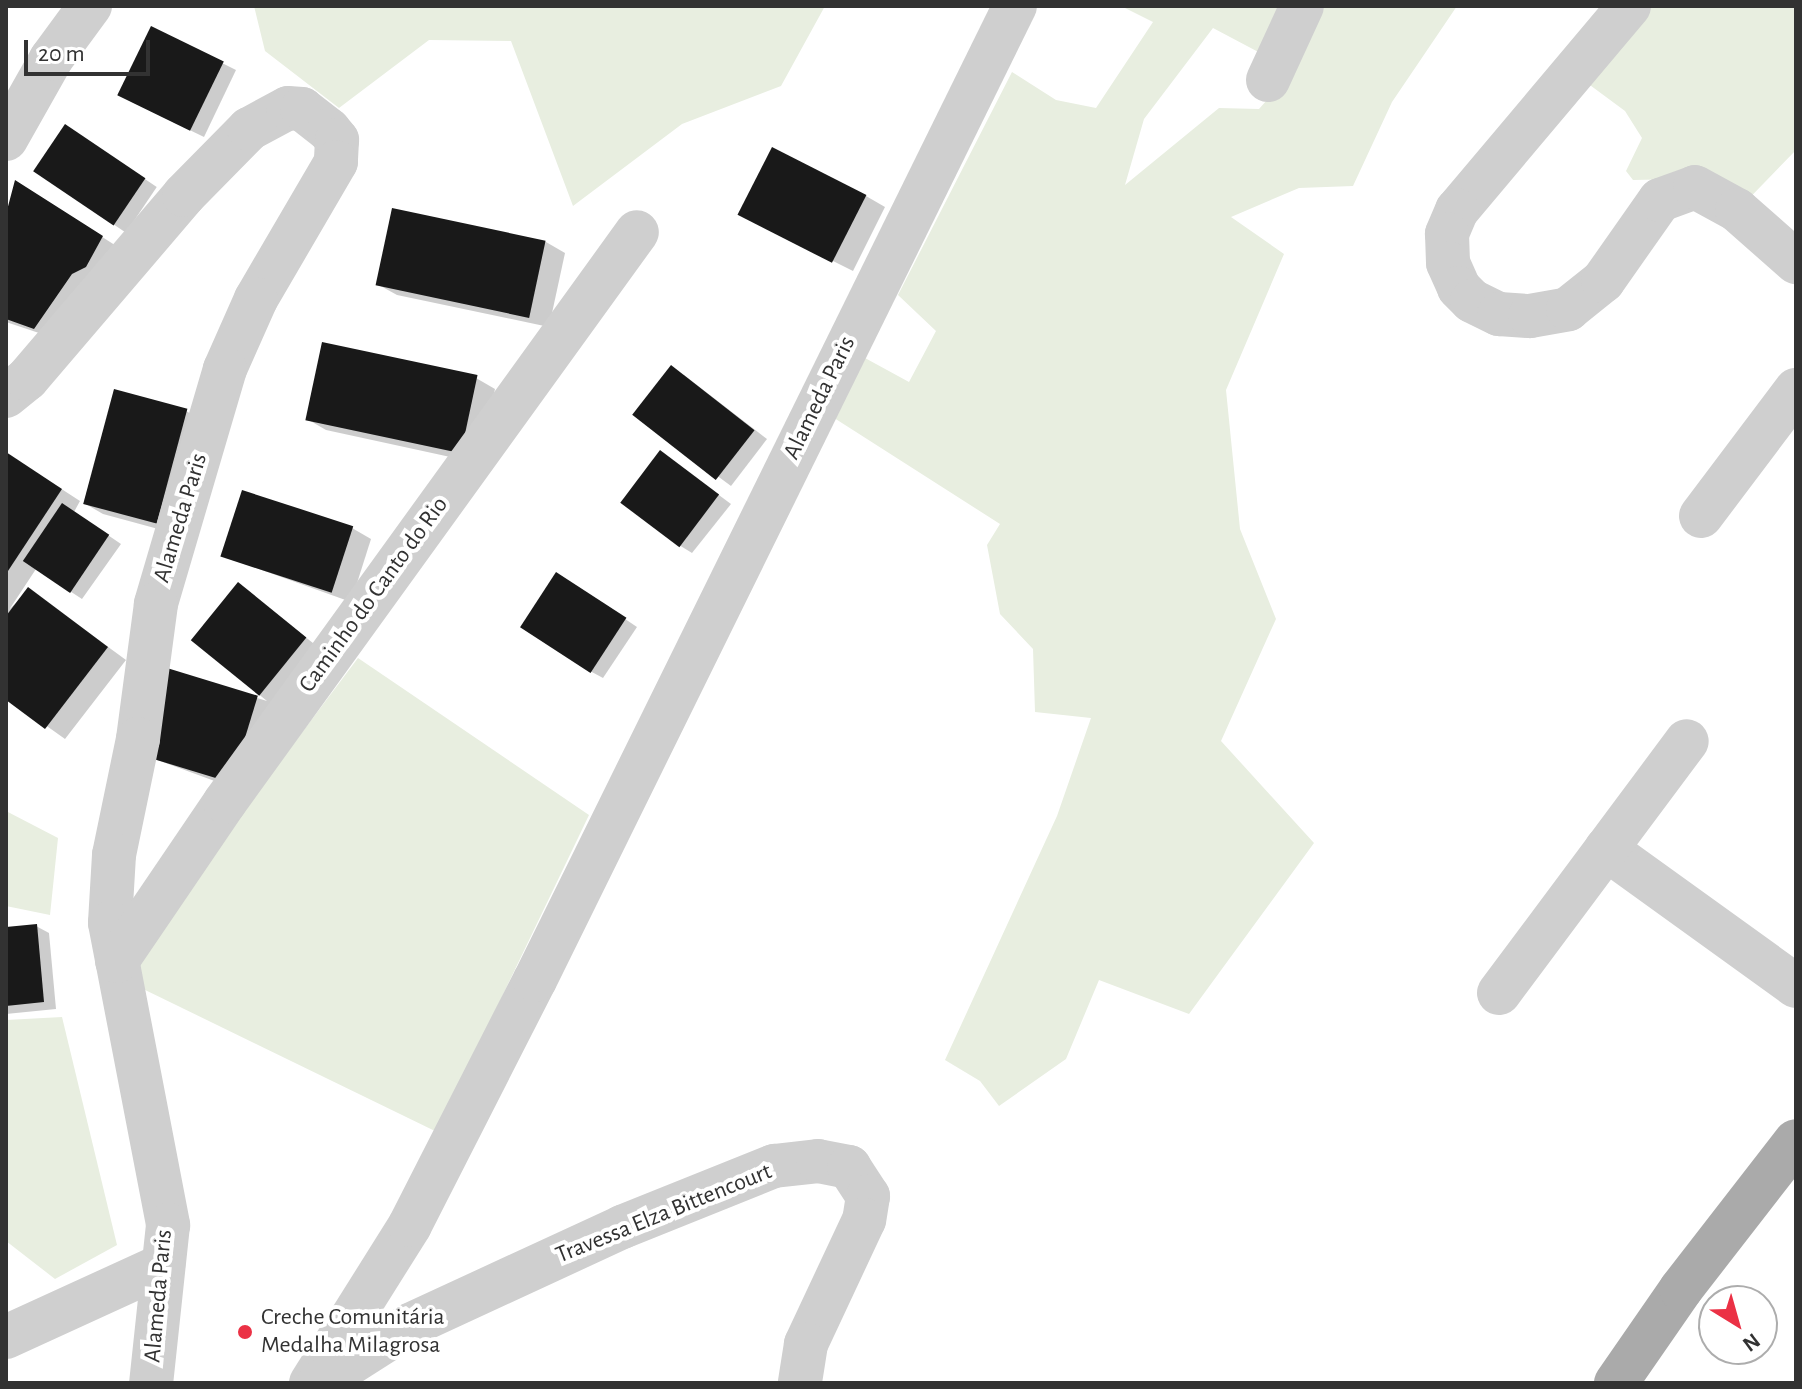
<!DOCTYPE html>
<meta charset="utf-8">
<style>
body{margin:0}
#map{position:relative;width:1802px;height:1389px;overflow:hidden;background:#fff;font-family:"Alegreya Sans",sans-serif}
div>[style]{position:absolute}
.green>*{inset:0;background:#e8eee0}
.shadow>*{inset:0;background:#0003;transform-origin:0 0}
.building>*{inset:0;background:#191919;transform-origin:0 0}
.minor>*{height:44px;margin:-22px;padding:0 22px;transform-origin:22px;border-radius:22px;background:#cfcfcf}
.primary>*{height:44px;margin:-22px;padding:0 22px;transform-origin:22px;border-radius:22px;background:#aaa}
.dots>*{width:22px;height:22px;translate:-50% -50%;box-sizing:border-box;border:4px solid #fff;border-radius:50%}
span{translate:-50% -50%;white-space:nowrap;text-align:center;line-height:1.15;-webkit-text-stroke:8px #fff;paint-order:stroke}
.street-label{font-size:24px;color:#323232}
.poi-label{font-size:24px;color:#323232}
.left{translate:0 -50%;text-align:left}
.frame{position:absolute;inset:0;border:8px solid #323232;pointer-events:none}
.north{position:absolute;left:1698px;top:1285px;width:80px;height:80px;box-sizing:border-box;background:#fff;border:2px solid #adadad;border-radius:50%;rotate:143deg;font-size:22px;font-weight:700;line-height:32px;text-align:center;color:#323232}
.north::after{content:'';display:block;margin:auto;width:28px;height:36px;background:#eb3145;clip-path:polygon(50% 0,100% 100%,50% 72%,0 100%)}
.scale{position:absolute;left:24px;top:40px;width:126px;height:36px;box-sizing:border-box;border:4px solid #323232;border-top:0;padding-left:10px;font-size:24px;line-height:28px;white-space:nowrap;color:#323232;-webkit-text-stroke:6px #fff;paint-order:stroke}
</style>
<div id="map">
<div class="green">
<div style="clip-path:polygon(254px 6px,825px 6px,781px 86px,682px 124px,573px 206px,511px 41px,429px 40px,339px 108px,265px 51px)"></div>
<div style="clip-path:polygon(1121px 6px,1292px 6px,1264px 55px,1213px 28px,1144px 119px,1125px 185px,1219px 108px,1259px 109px,1287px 77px,1315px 6px,1457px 6px,1392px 102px,1353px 186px,1299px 188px,1231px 217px,1284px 254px,1226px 390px,1240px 529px,1276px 619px,1221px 741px,1314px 843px,1189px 1014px,1099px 980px,1066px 1059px,999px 1106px,980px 1081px,945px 1060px,1057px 816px,1091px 718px,1035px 712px,1033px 649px,1000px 614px,987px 545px,1000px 524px,831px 416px,865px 358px,909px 382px,936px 331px,898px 295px,1012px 72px,1056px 100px,1096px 108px,1153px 22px)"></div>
<div style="clip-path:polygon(1651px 6px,1796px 6px,1796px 150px,1733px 215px,1681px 179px,1633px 180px,1626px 171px,1642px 138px,1625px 111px,1579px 77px)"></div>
<div style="clip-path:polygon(358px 658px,589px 815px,437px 1132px,139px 987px,136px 953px)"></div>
<div style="clip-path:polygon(6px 811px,58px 838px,50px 915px,6px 906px)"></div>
<div style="clip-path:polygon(62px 1017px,117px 1245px,55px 1279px,6px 1241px,6px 1020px)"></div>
</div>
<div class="shadow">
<div style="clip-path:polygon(152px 28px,236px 70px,204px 137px,132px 102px)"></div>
<div style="left:78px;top:134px;width:95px;height:55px;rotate:34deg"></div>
<div style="clip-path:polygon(35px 194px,121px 249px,54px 338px,6px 322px,6px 222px)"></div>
<div style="clip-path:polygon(866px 196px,885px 207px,853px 271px,759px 224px)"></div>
<div style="clip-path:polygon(546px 242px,565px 253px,549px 327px,397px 295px,377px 284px)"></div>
<div style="clip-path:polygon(684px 375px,767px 439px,731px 486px,635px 415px)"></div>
<div style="clip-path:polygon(476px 378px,495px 389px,478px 463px,326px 430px,307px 419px)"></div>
<div style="clip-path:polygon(186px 411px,205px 422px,173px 533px,103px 514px,84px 503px)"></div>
<div style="clip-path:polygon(661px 452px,731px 504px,692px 553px,679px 545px)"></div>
<div style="clip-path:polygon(6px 453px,80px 501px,74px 512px,121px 544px,82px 599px,36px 569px,9px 610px,29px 589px,126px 660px,65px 739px,6px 697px)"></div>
<div style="clip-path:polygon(352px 528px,371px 539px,351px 602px,223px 556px)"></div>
<div style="clip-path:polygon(570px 582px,637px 627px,603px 678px,590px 671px)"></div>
<div style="clip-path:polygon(238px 584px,318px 647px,250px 794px,141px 754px,169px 670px,267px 701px,192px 640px)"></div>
<div style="clip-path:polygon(36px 926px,49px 933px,56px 1009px,6px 1014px,6px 929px)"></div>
</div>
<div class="building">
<div style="left:151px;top:26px;width:81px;height:77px;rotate:26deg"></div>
<div style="left:65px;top:124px;width:97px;height:57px;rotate:34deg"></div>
<div style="left:772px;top:147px;width:106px;height:76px;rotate:27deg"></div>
<div style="clip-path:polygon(15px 180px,103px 236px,86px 267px,72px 274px,34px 329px,6px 319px,6px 214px)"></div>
<div style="left:392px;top:208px;width:157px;height:79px;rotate:12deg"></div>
<div style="left:322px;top:342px;width:159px;height:80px;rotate:12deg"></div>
<div style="left:671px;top:365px;width:106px;height:63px;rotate:38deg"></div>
<div style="left:114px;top:389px;width:76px;height:119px;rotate:15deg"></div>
<div style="left:660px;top:450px;width:74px;height:66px;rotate:37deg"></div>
<div style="clip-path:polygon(6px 452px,62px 489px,6px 574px)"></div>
<div style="left:242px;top:490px;width:117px;height:70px;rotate:18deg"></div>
<div style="left:62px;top:503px;width:57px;height:70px;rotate:34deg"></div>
<div style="left:556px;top:572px;width:84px;height:66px;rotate:33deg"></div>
<div style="left:238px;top:582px;width:88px;height:75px;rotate:39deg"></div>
<div style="clip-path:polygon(28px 587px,108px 647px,45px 729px,6px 700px,6px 616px)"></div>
<div style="left:167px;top:668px;width:95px;height:91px;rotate:17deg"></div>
<div style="clip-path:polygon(37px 924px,44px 1002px,6px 1006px,6px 927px)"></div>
</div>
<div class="minor">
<div style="left:1629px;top:6px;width:267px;rotate:130.1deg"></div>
<div style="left:1457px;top:210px;width:26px;rotate:113deg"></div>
<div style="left:1447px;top:234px;width:29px;rotate:88deg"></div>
<div style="left:1448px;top:263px;width:27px;rotate:66deg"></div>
<div style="left:1459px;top:288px;width:18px;rotate:45deg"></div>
<div style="left:1472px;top:301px;width:30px;rotate:26deg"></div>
<div style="left:1499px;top:314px;width:31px;rotate:4deg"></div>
<div style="left:1530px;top:316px;width:39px;rotate:-10deg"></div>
<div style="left:1568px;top:309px;width:45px;rotate:-38.7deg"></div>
<div style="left:1603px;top:281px;width:99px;rotate:-54.9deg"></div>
<div style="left:1660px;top:200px;width:37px;rotate:-20deg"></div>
<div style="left:1695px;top:187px;width:48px;rotate:28.7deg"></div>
<div style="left:1737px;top:210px;width:79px;rotate:41.4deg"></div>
<div style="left:1268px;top:80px;width:81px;rotate:-65.3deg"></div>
<div style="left:6px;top:139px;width:92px;rotate:-60.6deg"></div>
<div style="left:51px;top:59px;width:66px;rotate:-53.7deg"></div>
<div style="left:6px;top:396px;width:27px;rotate:-39deg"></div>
<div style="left:27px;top:379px;width:242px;rotate:-49.5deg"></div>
<div style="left:184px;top:195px;width:93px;rotate:-45.4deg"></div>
<div style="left:249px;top:129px;width:44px;rotate:-28.3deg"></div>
<div style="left:288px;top:108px;width:14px;rotate:4deg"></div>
<div style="left:302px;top:109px;width:34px;rotate:38deg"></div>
<div style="left:329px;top:130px;width:13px;rotate:51deg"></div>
<div style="left:337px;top:140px;width:22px;rotate:93deg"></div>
<div style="left:336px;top:162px;width:159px;rotate:120.3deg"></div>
<div style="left:256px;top:299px;width:77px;rotate:113.9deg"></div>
<div style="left:225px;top:369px;width:245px;rotate:106.4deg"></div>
<div style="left:156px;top:604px;width:136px;rotate:97.6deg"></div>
<div style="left:138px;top:739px;width:118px;rotate:101.7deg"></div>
<div style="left:114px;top:855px;width:68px;rotate:93.4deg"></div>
<div style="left:110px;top:923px;width:308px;rotate:79.1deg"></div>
<div style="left:168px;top:1225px;width:159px;rotate:96.1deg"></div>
<div style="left:1701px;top:516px;width:158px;rotate:-53deg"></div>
<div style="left:1606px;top:849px;width:234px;rotate:35.8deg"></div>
<div style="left:117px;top:961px;width:192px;rotate:-55.8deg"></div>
<div style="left:225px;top:802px;width:703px;rotate:-54.14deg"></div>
<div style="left:1499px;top:993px;width:314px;rotate:-53.3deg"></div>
<div style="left:6px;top:1337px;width:173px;rotate:-24.6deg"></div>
<div style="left:311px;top:1383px;width:186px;rotate:-57.9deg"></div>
<div style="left:410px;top:1225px;width:275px;rotate:-63deg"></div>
<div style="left:535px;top:980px;width:1086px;rotate:-63.77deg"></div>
<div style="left:319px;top:1383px;width:108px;rotate:-32.5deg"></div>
<div style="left:410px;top:1325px;width:234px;rotate:-24.8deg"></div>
<div style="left:622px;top:1227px;width:164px;rotate:-21.9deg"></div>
<div style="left:774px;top:1166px;width:44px;rotate:-6.5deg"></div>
<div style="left:818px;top:1161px;width:32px;rotate:11deg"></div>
<div style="left:849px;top:1167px;width:35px;rotate:57deg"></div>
<div style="left:868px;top:1196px;width:24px;rotate:99deg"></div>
<div style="left:864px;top:1220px;width:137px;rotate:115.1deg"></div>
<div style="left:806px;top:1344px;width:39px;rotate:99deg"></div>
</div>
<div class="primary">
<div style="left:1616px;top:1383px;width:114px;rotate:-55.3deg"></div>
<div style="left:1681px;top:1289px;width:187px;rotate:-52.2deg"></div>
</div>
<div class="dots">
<div style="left:245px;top:1332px;background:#eb3145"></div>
</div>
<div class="street-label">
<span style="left:820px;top:398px;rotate:-64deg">Alameda Paris</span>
<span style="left:181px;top:518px;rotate:-73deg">Alameda Paris</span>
<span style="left:374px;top:595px;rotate:-54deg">Caminho do Canto do Rio</span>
<span style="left:664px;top:1214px;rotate:-22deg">Travessa Elza Bittencourt</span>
<span style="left:159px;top:1296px;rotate:-85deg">Alameda Paris</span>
</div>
<div class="poi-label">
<span class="left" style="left:261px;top:1332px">Creche Comunitária<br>Medalha Milagrosa</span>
</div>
<div class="frame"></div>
<div class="north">N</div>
<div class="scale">20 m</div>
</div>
